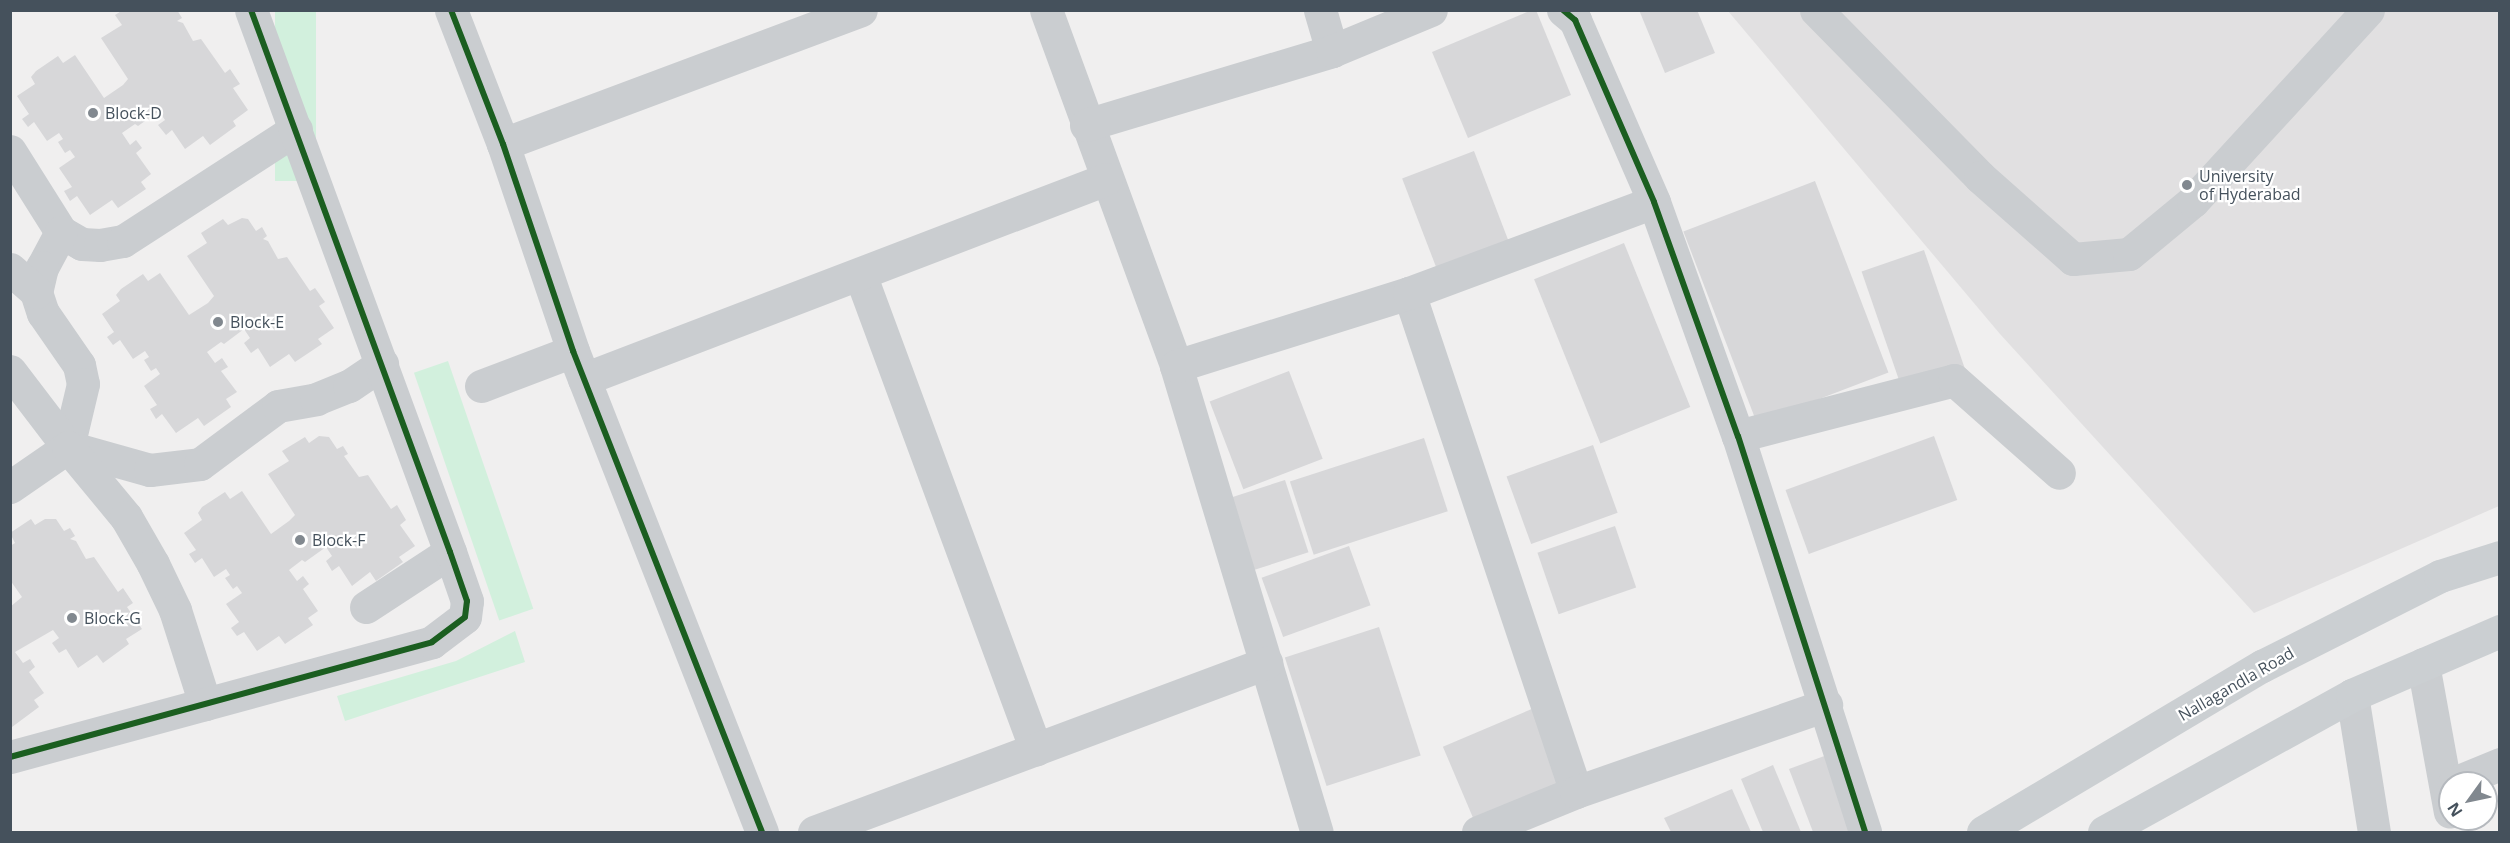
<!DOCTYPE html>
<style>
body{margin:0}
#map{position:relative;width:2510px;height:843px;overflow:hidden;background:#f0efef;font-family:"Open Sans",sans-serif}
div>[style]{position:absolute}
.education>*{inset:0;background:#e1e0e1}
.green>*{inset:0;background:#d2f0dd;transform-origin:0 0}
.building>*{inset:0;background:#d7d7d9;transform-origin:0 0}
.street>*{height:33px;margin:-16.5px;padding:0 16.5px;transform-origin:16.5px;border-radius:16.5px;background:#cacdd0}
.secondary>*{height:33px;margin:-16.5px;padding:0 16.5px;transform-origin:16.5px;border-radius:16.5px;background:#cbcfd2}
.cycleway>*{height:6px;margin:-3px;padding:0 3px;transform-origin:3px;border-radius:3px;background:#1b5e20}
.dots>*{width:16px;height:16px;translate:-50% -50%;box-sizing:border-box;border:3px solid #fff;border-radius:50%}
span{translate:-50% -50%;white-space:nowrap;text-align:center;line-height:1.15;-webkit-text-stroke:4.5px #fff;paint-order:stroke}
.poi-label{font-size:16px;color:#45515c}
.left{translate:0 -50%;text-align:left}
.street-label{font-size:16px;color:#45515c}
.frame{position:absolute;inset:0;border:12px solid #45515c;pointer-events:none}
.north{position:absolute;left:2438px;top:771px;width:60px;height:60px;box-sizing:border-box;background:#fff;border:2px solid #b5b9be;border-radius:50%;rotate:237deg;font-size:16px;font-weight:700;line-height:24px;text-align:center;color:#45515c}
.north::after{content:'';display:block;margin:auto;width:21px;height:27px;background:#81888f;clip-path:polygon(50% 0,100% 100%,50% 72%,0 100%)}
</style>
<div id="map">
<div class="education">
<div style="clip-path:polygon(1728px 11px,2499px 11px,2499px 506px,2254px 613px,2000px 334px)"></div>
</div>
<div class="green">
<div style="left:275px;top:11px;width:41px;height:170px"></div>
<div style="left:448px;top:361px;width:262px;height:36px;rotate:71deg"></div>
<div style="clip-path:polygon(515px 631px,525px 662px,345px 721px,337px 696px,456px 661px)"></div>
</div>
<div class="building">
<div style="clip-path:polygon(123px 10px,177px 10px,182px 18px,177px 21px,183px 23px,193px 41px,201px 39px,225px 73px,230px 69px,240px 84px,233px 88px,248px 110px,233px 121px,236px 126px,210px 145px,203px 136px,185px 149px,172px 130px,166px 135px,158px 125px,165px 120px,159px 111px,138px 126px,135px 124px,122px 133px,130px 145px,136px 140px,142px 148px,136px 153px,151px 174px,141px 182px,146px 189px,118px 208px,112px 200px,90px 215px,77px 196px,70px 201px,64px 191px,72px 187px,59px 168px,75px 157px,70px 150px,65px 153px,58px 142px,63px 139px,59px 133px,47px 141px,34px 122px,28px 127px,22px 119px,29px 114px,17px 96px,35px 84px,31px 77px,36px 71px,58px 56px,63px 63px,75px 55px,104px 98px,123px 85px,128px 79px,101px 38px,122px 25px,115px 15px)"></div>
<div style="clip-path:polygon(1532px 10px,1536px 10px,1571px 95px,1468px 138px,1432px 52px)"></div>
<div style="clip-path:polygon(1639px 10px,1697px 10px,1715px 53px,1665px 73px)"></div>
<div style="left:1474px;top:151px;width:102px;height:77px;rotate:69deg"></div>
<div style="left:1815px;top:181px;width:205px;height:141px;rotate:69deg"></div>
<div style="clip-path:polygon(242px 218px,248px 219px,256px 231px,262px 227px,267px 236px,263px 239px,268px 241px,278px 259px,287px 257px,310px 291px,315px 288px,325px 302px,319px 306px,334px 328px,318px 339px,322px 344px,295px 362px,289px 354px,270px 367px,258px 348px,251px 353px,244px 343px,250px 338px,244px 329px,224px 344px,221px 342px,207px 352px,215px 363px,222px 358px,228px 367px,221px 371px,237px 392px,226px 399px,231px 407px,204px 426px,198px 418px,176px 433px,162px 414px,156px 419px,150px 409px,157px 405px,144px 386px,160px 374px,156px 368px,151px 371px,144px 360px,149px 357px,145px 351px,133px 359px,120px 340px,113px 345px,107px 337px,114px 332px,102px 314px,120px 301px,116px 295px,121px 289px,143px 274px,148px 281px,160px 273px,189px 315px,208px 303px,214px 296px,187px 256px,207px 243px,201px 233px,223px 219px,228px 225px)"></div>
<div style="left:1624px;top:243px;width:177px;height:97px;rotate:68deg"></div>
<div style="left:1924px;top:250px;width:128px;height:66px;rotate:71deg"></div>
<div style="left:1289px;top:371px;width:94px;height:85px;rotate:69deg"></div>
<div style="clip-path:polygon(319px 436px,329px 437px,337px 449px,343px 446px,348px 454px,344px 456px,359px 477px,368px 475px,391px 509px,397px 505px,406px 520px,400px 525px,415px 546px,399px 557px,403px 562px,376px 581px,370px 572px,352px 586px,339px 566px,332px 571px,326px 561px,332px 556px,326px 547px,305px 562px,302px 560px,289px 570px,297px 581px,303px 576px,309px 584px,303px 589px,318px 611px,308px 618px,313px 625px,285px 644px,279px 636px,257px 651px,244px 632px,237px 636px,231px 628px,239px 622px,226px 604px,242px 593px,237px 586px,233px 589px,225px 578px,230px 575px,226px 569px,214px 577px,202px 558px,195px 563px,189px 554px,196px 550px,184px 533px,202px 520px,198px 513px,202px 507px,225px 492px,230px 499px,242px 491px,271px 534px,289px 521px,295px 515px,268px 474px,289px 461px,282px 451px,305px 437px,309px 443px)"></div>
<div style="left:1934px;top:436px;width:68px;height:158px;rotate:70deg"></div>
<div style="left:1424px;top:438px;width:77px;height:141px;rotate:72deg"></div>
<div style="left:1593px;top:445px;width:72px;height:92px;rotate:70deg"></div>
<div style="left:1285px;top:480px;width:76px;height:59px;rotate:72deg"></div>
<div style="clip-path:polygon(31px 519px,35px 525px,45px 519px,56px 519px,64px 531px,70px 528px,75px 536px,70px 539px,76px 541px,86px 559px,94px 557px,118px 592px,123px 588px,133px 603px,127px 607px,142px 629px,126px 639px,129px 644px,103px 663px,97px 655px,78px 668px,66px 649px,59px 653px,52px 643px,59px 638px,53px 630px,15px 652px,23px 663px,30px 659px,35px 667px,29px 672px,44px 693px,34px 700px,39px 707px,12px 727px,10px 607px,22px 597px,10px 580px,10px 546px,15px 543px,10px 533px)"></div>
<div style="left:1615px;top:526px;width:65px;height:82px;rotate:71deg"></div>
<div style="left:1349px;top:546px;width:63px;height:93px;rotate:70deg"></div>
<div style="left:1379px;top:627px;width:135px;height:99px;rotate:72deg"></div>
<div style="left:1534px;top:708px;width:91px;height:99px;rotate:67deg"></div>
<div style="clip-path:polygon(1827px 755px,1855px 832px,1813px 832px,1789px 769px)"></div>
<div style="clip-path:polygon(1773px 765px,1801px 832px,1763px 832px,1741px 779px)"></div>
<div style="clip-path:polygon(1732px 789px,1751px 832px,1671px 832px,1664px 818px)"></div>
</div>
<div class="street">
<div style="left:451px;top:10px;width:144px;rotate:68.8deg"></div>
<div style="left:503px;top:144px;width:219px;rotate:71.3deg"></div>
<div style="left:573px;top:351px;width:517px;rotate:68.55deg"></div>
<div style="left:1046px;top:10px;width:379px;rotate:69.9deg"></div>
<div style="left:1176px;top:366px;width:487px;rotate:73.2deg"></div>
<div style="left:1320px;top:10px;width:43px;rotate:73.7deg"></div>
<div style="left:1563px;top:10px;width:16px;rotate:40deg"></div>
<div style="left:1575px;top:20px;width:198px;rotate:66.5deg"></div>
<div style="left:1654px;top:202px;width:249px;rotate:70.3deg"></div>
<div style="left:1738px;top:436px;width:416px;rotate:72.2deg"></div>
<div style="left:1816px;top:10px;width:234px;rotate:45.5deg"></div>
<div style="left:1980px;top:177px;width:124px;rotate:41.4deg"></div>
<div style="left:2073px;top:259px;width:56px;rotate:-5.1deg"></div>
<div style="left:2129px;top:254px;width:83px;rotate:-39.6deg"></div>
<div style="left:2193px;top:201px;width:259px;rotate:-47.5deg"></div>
<div style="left:1086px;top:125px;width:257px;rotate:-16.7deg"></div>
<div style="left:1332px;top:51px;width:107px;rotate:-22.5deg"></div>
<div style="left:503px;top:144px;width:382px;rotate:-20.5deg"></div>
<div style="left:10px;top:151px;width:96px;rotate:57.8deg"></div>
<div style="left:61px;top:232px;width:24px;rotate:30deg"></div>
<div style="left:82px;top:244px;width:18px;rotate:3deg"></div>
<div style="left:100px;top:245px;width:23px;rotate:-10deg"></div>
<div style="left:123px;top:241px;width:206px;rotate:-32.9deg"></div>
<div style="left:61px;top:232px;width:40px;rotate:118deg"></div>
<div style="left:42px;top:267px;width:26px;rotate:103deg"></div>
<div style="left:36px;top:292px;width:22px;rotate:72deg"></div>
<div style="left:43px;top:313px;width:63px;rotate:55.3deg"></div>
<div style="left:79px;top:365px;width:19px;rotate:78deg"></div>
<div style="left:83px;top:384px;width:65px;rotate:103.4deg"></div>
<div style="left:68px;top:447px;width:85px;rotate:15.7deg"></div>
<div style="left:150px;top:470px;width:50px;rotate:-6.8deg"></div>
<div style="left:200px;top:464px;width:97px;rotate:-36.6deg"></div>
<div style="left:278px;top:406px;width:39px;rotate:-10deg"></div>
<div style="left:316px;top:399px;width:35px;rotate:-22deg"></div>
<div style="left:349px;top:386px;width:40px;rotate:-34deg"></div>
<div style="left:10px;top:269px;width:35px;rotate:41deg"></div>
<div style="left:860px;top:274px;width:507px;rotate:69.71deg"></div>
<div style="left:1409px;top:293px;width:526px;rotate:71.5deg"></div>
<div style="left:1176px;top:366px;width:244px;rotate:-17.4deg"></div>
<div style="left:1409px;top:293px;width:261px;rotate:-20.4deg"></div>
<div style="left:10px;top:371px;width:96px;rotate:52.7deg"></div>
<div style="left:584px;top:379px;width:559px;rotate:-20.96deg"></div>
<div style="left:481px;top:386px;width:98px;rotate:-20.8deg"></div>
<div style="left:1738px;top:436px;width:223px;rotate:-14.5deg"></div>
<div style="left:1954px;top:380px;width:140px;rotate:41.5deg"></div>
<div style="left:10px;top:487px;width:70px;rotate:-34.6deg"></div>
<div style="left:68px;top:447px;width:91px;rotate:50.4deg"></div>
<div style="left:126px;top:517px;width:54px;rotate:60.1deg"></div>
<div style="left:153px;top:564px;width:51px;rotate:64.4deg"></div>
<div style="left:175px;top:610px;width:99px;rotate:72.3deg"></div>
<div style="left:366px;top:607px;width:100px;rotate:-33.2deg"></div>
<div style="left:2423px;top:664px;width:150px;rotate:79.7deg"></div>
<div style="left:2352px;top:695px;width:139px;rotate:80.9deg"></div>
<div style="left:10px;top:757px;width:437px;rotate:-15.2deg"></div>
<div style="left:432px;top:642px;width:41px;rotate:-37.1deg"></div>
<div style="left:465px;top:617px;width:16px;rotate:-83deg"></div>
<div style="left:467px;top:601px;width:52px;rotate:-109.1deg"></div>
<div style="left:450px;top:552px;width:577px;rotate:-110.16deg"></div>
<div style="left:2454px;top:783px;width:50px;rotate:-22.4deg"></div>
<div style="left:814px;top:832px;width:483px;rotate:-20.5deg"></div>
<div style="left:1478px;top:832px;width:106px;rotate:-22.2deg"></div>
<div style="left:1576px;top:792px;width:265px;rotate:-19.2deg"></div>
</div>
<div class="secondary">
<div style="left:1983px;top:832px;width:325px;rotate:-30.8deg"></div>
<div style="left:2262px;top:666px;width:199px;rotate:-26.8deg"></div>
<div style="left:2440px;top:576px;width:63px;rotate:-17.6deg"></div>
<div style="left:2104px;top:832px;width:283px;rotate:-28.9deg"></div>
<div style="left:2352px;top:695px;width:161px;rotate:-23.4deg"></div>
</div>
<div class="cycleway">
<div style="left:451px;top:10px;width:144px;rotate:68.8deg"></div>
<div style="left:503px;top:144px;width:219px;rotate:71.3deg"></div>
<div style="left:573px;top:351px;width:517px;rotate:68.55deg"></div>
<div style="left:1563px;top:10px;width:16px;rotate:40deg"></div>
<div style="left:1575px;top:20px;width:198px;rotate:66.5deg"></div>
<div style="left:1654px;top:202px;width:249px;rotate:70.3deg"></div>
<div style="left:1738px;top:436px;width:416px;rotate:72.2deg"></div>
<div style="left:10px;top:757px;width:437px;rotate:-15.2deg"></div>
<div style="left:432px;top:642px;width:41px;rotate:-37.1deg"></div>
<div style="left:465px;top:617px;width:16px;rotate:-83deg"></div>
<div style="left:467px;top:601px;width:52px;rotate:-109.1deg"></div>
<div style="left:450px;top:552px;width:577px;rotate:-110.16deg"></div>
</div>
<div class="dots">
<div style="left:93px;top:113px;background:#81888f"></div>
<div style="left:2187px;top:185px;background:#81888f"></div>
<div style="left:218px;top:322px;background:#81888f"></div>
<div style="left:300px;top:540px;background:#81888f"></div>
<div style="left:72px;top:618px;background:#81888f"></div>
</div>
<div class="poi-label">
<span class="left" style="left:105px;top:113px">Block-D</span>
<span class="left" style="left:2199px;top:185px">University<br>of Hyderabad</span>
<span class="left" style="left:230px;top:322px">Block-E</span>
<span class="left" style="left:312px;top:540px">Block-F</span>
<span class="left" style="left:84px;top:618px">Block-G</span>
</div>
<div class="street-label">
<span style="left:2236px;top:684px;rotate:-30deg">Nallagandla Road</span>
</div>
<div class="frame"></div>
<div class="north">N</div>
</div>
